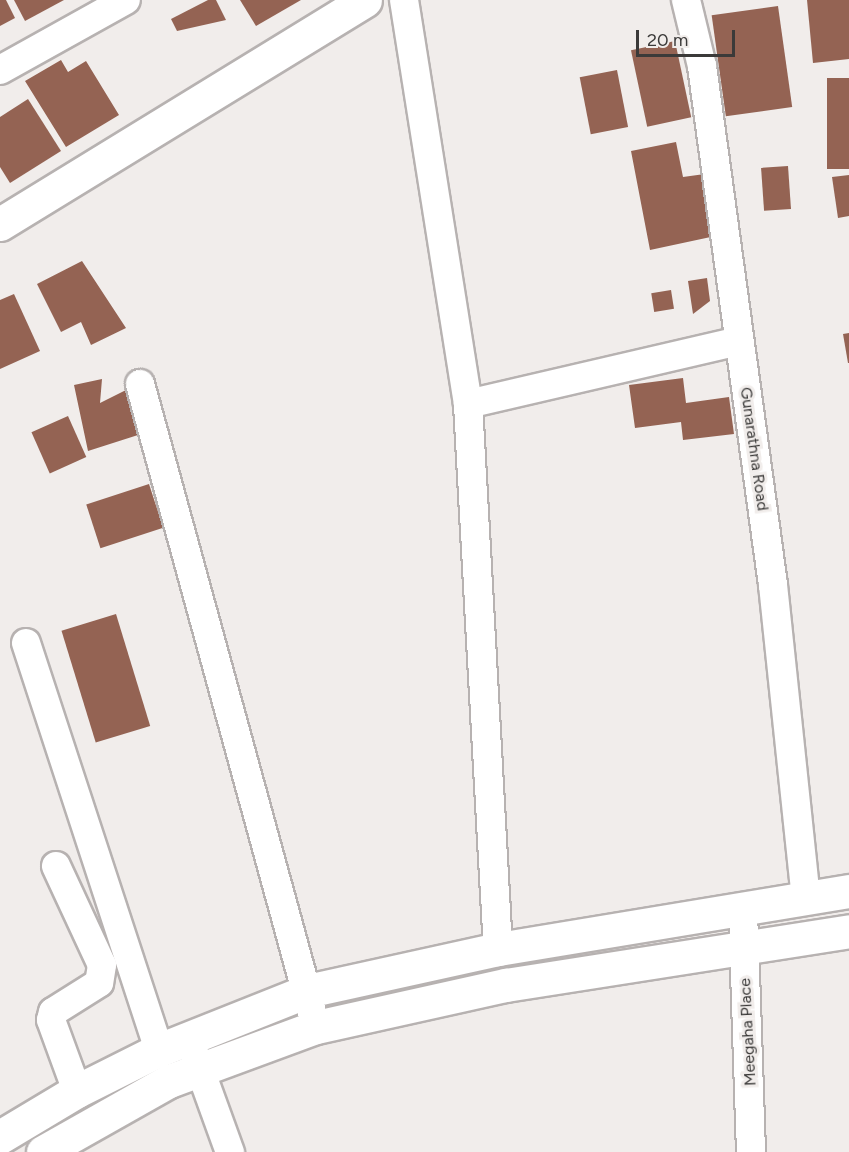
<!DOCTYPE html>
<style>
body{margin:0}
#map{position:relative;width:849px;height:1152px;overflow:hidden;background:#f1edeb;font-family:Figtree,sans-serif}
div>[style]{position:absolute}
.building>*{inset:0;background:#946353;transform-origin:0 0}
.roads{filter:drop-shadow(2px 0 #b7b2b1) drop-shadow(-2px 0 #b7b2b1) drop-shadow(0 2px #b7b2b1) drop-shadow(0 -2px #b7b2b1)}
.street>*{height:28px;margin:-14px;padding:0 14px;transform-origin:14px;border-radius:14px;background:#fff}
.secondary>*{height:33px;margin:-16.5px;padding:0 16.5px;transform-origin:16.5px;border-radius:16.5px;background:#fff}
.primary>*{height:33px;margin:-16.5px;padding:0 16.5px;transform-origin:16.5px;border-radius:16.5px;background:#fff}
span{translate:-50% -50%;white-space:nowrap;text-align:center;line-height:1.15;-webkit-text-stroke:6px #f1edeb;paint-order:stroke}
.street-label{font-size:16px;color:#3b3a39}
.scale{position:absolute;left:636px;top:30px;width:99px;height:27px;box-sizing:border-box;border:3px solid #3b3a39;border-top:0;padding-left:8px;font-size:18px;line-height:21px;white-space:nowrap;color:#3b3a39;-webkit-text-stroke:4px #f1edeb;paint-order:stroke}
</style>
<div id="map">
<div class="building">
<div style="clip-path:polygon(0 0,6px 0,15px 18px,0 26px)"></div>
<div style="clip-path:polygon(14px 0,64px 0,25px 21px)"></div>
<div style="clip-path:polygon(208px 0,216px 0,226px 20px,177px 31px,171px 19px)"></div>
<div style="clip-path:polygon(240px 0,301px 0,256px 26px)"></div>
<div style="clip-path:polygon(807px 0,849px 0,849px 59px,813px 63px)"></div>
<div style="left:778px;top:6px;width:102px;height:67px;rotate:82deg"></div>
<div style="left:675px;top:41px;width:78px;height:45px;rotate:78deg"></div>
<div style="clip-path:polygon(61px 60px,68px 72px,86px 61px,119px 115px,66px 147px,25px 81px)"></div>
<div style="left:617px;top:70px;width:58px;height:38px;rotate:79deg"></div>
<div style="left:849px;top:78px;width:91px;height:22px;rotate:90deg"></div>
<div style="clip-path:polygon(28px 99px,61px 151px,10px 183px,0 167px,0 117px)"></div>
<div style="clip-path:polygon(676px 142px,683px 177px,712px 173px,720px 235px,650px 250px,631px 151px)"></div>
<div style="left:788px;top:166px;width:43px;height:27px;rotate:86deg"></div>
<div style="clip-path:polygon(849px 175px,849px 216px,838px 218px,832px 177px)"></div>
<div style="clip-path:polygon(82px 261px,126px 328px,91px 345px,81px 322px,61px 332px,37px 284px)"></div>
<div style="clip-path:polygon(707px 278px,710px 301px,693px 314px,688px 281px)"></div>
<div style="left:671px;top:290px;width:19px;height:20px;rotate:81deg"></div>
<div style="clip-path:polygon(14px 294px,40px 351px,0 369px,0 300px)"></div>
<div style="clip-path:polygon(849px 333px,849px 363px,848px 363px,843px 334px)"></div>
<div style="clip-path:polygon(683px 378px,686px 403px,729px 397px,734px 434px,683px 440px,681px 422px,635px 428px,629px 385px)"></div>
<div style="clip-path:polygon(102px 379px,100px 403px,128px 389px,138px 435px,88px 451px,74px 385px)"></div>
<div style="left:68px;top:416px;width:45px;height:40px;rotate:66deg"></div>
<div style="left:149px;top:484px;width:46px;height:66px;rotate:72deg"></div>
<div style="left:116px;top:614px;width:117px;height:57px;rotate:73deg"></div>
</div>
<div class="roads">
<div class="street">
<div style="left:404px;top:0;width:409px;rotate:81deg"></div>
<div style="left:468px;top:404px;width:546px;rotate:86.85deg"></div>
<div style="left:686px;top:0;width:68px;rotate:76.4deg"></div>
<div style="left:702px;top:66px;width:524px;rotate:82.21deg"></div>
<div style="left:773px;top:585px;width:316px;rotate:84deg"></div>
<div style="left:0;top:70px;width:144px;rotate:-29.1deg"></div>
<div style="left:140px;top:384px;width:667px;rotate:74.69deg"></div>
<div style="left:468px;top:404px;width:278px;rotate:-13.1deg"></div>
<div style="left:26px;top:643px;width:428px;rotate:71.9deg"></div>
<div style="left:56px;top:866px;width:109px;rotate:65.1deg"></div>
<div style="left:102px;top:965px;width:18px;rotate:99deg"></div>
<div style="left:99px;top:983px;width:54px;rotate:147.8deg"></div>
<div style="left:53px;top:1012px;width:8px;rotate:104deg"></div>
<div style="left:51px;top:1020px;width:76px;rotate:69.9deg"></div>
<div style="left:743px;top:911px;width:241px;rotate:88.1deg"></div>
<div style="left:193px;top:1050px;width:109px;rotate:70.1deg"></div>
</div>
<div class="secondary">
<div style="left:0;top:224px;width:428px;rotate:-31.5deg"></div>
</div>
<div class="primary">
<div style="left:0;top:1137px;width:90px;rotate:-30.9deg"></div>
<div style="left:77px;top:1091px;width:92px;rotate:-26.6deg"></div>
<div style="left:159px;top:1050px;width:159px;rotate:-21.7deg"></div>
<div style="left:307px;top:991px;width:196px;rotate:-12.4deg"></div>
<div style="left:498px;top:949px;width:356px;rotate:-9.4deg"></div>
<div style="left:43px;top:1152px;width:145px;rotate:-29.4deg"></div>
<div style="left:169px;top:1081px;width:157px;rotate:-20.2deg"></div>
<div style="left:316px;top:1027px;width:195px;rotate:-12.5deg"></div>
<div style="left:506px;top:985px;width:347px;rotate:-8.9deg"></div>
</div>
</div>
<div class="street-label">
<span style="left:754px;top:449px;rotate:82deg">Gunarathna Road</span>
<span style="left:748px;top:1032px;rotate:-93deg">Meegaha Place</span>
</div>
<div class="scale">20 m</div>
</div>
